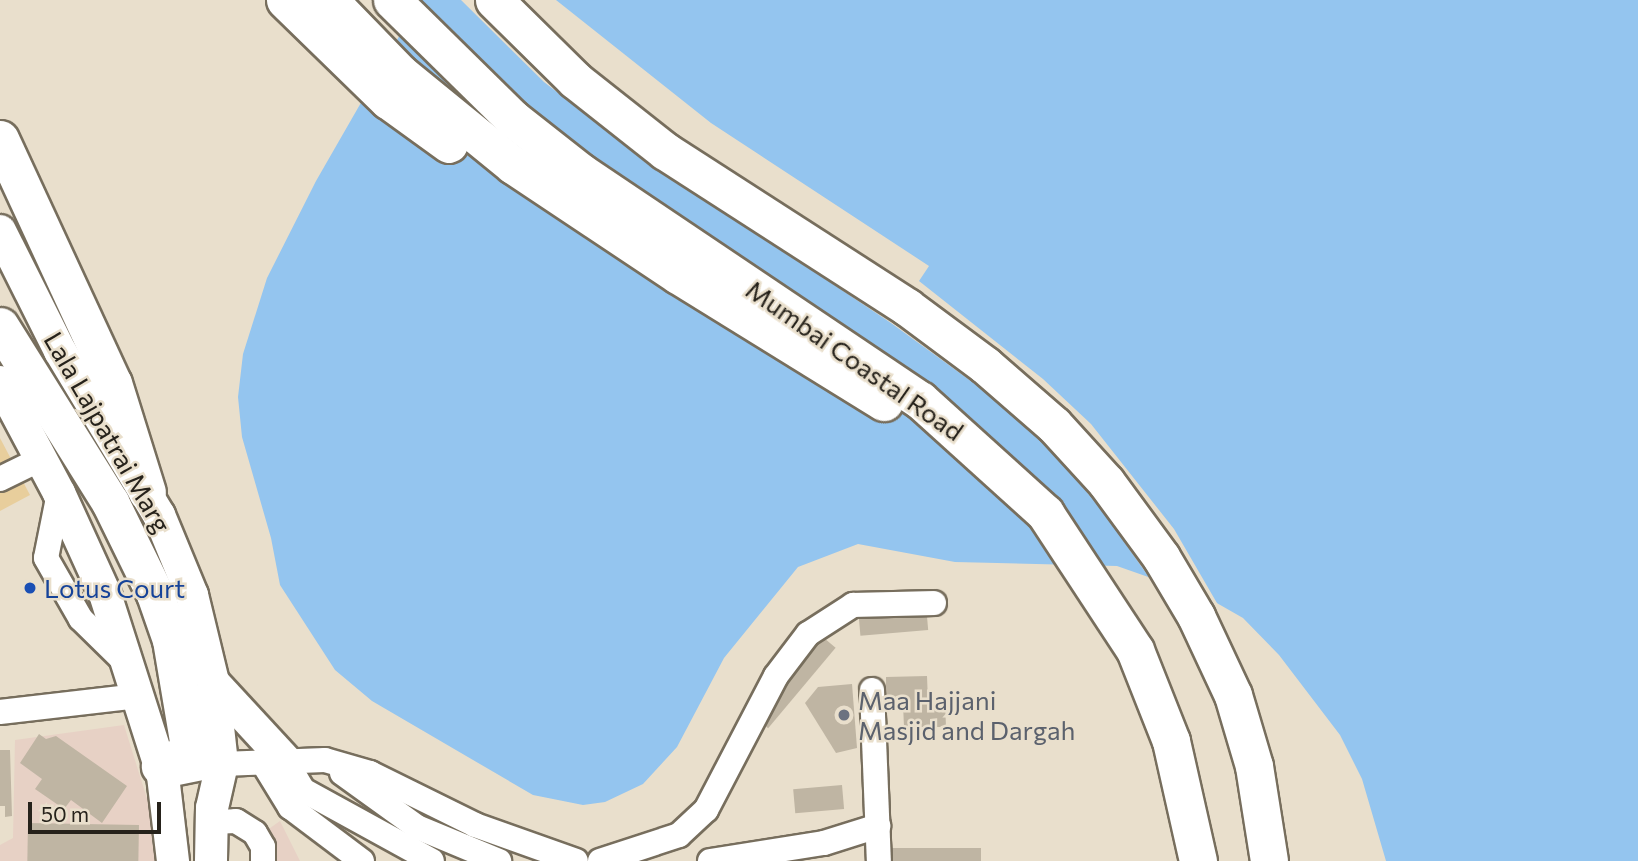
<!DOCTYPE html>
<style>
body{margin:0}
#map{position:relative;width:1638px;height:861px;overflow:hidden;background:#e9dfcc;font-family:Commissioner,sans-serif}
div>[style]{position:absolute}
.commercial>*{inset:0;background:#e7d1c5}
.green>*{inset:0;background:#e8ce9c}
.water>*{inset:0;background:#94c5ef}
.pier>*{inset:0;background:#e9dfcc}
.building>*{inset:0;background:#bfb5a3;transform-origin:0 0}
.roads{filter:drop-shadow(2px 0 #776e5d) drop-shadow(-2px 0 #776e5d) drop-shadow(0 2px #776e5d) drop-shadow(0 -2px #776e5d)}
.minor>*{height:24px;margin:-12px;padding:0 12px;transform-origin:12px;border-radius:12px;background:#fff}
.major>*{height:32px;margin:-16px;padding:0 16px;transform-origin:16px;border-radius:16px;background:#fff}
.highway>*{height:37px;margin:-18.5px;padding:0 18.5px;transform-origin:18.5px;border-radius:18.5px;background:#fff}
.dots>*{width:19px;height:19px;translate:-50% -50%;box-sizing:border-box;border:4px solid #e9dfcc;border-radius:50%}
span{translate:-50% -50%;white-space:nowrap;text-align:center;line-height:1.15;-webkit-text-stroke:5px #e9dfcc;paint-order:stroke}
.street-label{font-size:26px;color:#26221b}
.transit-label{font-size:26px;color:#164399}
.left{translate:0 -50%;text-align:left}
.worship-label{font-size:26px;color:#5b616d}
.scale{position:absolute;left:28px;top:802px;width:133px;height:32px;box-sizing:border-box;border:4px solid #26221b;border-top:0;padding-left:9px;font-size:21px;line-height:24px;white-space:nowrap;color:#26221b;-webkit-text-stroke:5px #e9dfcc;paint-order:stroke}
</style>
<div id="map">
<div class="commercial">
<div style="clip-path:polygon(124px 725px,149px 805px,161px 861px,0 861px,0 845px,13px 838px,15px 740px)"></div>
<div style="clip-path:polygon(280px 821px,300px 861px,252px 861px,256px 838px)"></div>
</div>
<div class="green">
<div style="clip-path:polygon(0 438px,30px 495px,0 511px)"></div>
</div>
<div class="water">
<div style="clip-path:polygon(420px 0,1638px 0,1638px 861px,1386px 861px,1362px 779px,1340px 735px,1279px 655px,1243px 618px,1208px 598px,1117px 566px,955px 562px,858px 544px,798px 567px,724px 658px,677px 747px,643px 784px,605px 802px,583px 805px,533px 795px,372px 701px,335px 670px,280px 585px,271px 538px,242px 437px,238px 397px,243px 354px,267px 278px,316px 181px)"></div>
</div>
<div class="pier">
<div style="clip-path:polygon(461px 0,556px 0,711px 123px,929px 266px,919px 281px,1043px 379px,1091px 424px,1174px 529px,1221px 610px,1151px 580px,1098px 505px,1055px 455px,997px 400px,891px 323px,631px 149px,544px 82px)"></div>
</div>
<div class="building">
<div style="left:926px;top:605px;width:25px;height:68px;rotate:85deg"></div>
<div style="left:818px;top:633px;width:23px;height:105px;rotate:40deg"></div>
<div style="clip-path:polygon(927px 676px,928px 702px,945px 702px,946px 727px,904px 727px,903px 704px,886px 704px,886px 677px)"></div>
<div style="clip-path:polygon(852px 684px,857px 748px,836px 753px,805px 703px,818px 687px)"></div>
<div style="clip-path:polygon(39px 734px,46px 739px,56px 736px,127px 786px,102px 823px,71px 800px,64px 809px,35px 789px,42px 779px,20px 763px)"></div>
<div style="clip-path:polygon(0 750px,10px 750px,12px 816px,5px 817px,5px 806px,0 806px)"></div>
<div style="left:842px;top:785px;width:24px;height:49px;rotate:85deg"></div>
<div style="left:28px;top:823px;width:111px;height:38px;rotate:1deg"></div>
<div style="left:890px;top:848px;width:91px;height:13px"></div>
</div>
<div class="roads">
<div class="minor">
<div style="left:0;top:479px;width:46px;rotate:-26deg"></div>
<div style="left:59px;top:493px;width:66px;rotate:101.3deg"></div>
<div style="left:46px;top:558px;width:70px;rotate:60.2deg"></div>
<div style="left:81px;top:619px;width:66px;rotate:44.4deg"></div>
<div style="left:872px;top:690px;width:171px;rotate:87.7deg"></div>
<div style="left:0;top:712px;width:139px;rotate:-6.6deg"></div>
<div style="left:285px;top:760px;width:35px;rotate:59deg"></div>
<div style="left:303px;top:790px;width:147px;rotate:28.8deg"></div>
<div style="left:263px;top:763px;width:52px;rotate:58.5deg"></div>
<div style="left:290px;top:807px;width:90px;rotate:36.9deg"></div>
<div style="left:342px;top:773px;width:92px;rotate:35.8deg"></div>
<div style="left:417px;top:827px;width:89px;rotate:22.5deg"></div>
<div style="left:163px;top:776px;width:60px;rotate:-11.5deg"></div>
<div style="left:222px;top:764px;width:103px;rotate:-2.2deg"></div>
<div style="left:325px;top:760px;width:47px;rotate:16.1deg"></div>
<div style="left:370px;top:773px;width:117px;rotate:26.3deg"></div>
<div style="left:475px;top:825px;width:107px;rotate:19.6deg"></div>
<div style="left:211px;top:822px;width:25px;rotate:-2deg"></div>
<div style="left:236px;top:821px;width:22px;rotate:32deg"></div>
<div style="left:255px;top:833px;width:16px;rotate:60deg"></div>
<div style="left:263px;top:847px;width:14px;rotate:90deg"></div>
<div style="left:600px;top:861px;width:83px;rotate:-18.2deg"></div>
<div style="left:679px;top:835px;width:37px;rotate:-43deg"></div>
<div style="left:706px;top:810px;width:151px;rotate:-62.4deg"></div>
<div style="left:776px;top:676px;width:53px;rotate:-52.7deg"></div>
<div style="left:808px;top:634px;width:54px;rotate:-32.8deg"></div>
<div style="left:853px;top:605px;width:81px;rotate:-1.4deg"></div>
<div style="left:710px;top:861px;width:115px;rotate:-9deg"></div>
<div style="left:824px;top:843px;width:57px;rotate:-17.5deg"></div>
</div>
<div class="major">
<div style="left:0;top:231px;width:134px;rotate:63.4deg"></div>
<div style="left:60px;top:351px;width:192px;rotate:58.9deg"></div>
<div style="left:159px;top:515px;width:87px;rotate:67.6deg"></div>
<div style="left:192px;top:595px;width:89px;rotate:76.4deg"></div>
<div style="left:213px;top:682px;width:82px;rotate:83.7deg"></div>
<div style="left:222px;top:764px;width:45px;rotate:102.8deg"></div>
<div style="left:212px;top:808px;width:53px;rotate:91.1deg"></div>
<div style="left:0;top:382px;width:126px;rotate:62deg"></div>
<div style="left:59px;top:493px;width:111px;rotate:65.5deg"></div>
<div style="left:105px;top:594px;width:191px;rotate:72.3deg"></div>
<div style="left:163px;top:776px;width:86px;rotate:83.3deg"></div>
<div style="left:213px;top:682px;width:106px;rotate:47.3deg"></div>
</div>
<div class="highway">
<div style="left:285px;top:0;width:144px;rotate:44.2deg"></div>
<div style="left:388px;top:100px;width:75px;rotate:35.8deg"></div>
<div style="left:329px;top:0;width:102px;rotate:45.8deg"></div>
<div style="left:400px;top:73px;width:146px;rotate:39.2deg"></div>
<div style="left:513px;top:165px;width:198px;rotate:33.7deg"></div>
<div style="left:678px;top:275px;width:242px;rotate:31.7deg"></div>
<div style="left:392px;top:0;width:168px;rotate:44.5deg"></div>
<div style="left:512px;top:118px;width:89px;rotate:38.2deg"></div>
<div style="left:582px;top:173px;width:407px;rotate:33.9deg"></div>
<div style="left:920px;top:400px;width:169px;rotate:42.1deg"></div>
<div style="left:1045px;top:513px;width:164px;rotate:56.7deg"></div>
<div style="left:1135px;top:650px;width:98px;rotate:68.4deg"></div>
<div style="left:1171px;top:741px;width:123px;rotate:77.3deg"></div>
<div style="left:494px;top:0;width:114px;rotate:44.6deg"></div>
<div style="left:575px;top:80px;width:115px;rotate:38.3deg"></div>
<div style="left:665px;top:151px;width:288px;rotate:32.8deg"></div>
<div style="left:907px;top:307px;width:97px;rotate:36.6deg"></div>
<div style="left:985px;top:365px;width:91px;rotate:41deg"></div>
<div style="left:1054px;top:425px;width:77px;rotate:47.6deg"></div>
<div style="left:1106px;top:482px;width:93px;rotate:53.7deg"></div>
<div style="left:1161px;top:557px;width:69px;rotate:59.3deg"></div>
<div style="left:1196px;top:616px;width:87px;rotate:64.9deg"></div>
<div style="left:1233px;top:695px;width:74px;rotate:73.5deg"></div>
<div style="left:1254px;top:766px;width:96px;rotate:81deg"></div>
<div style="left:0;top:139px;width:269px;rotate:65.2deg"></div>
<div style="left:113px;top:383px;width:114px;rotate:72.7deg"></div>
<div style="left:0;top:326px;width:208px;rotate:58deg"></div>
<div style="left:110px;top:502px;width:102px;rotate:63.9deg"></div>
<div style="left:155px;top:594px;width:49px;rotate:70.8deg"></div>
<div style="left:171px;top:640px;width:108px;rotate:80.4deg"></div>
<div style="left:189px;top:746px;width:20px;rotate:131deg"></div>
<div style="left:176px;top:761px;width:17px;rotate:163deg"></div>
</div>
</div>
<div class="dots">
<div style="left:30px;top:588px;background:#1a4fb4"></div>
<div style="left:844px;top:715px;background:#6b7280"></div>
</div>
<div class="street-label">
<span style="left:855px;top:360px;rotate:35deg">Mumbai Coastal Road</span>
<span style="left:108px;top:432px;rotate:60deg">Lala Lajpatrai Marg</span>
</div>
<div class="transit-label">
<span class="left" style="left:44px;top:588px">Lotus Court</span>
</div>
<div class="worship-label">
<span class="left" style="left:858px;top:715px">Maa Hajjani<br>Masjid and Dargah</span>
</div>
<div class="scale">50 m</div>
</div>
